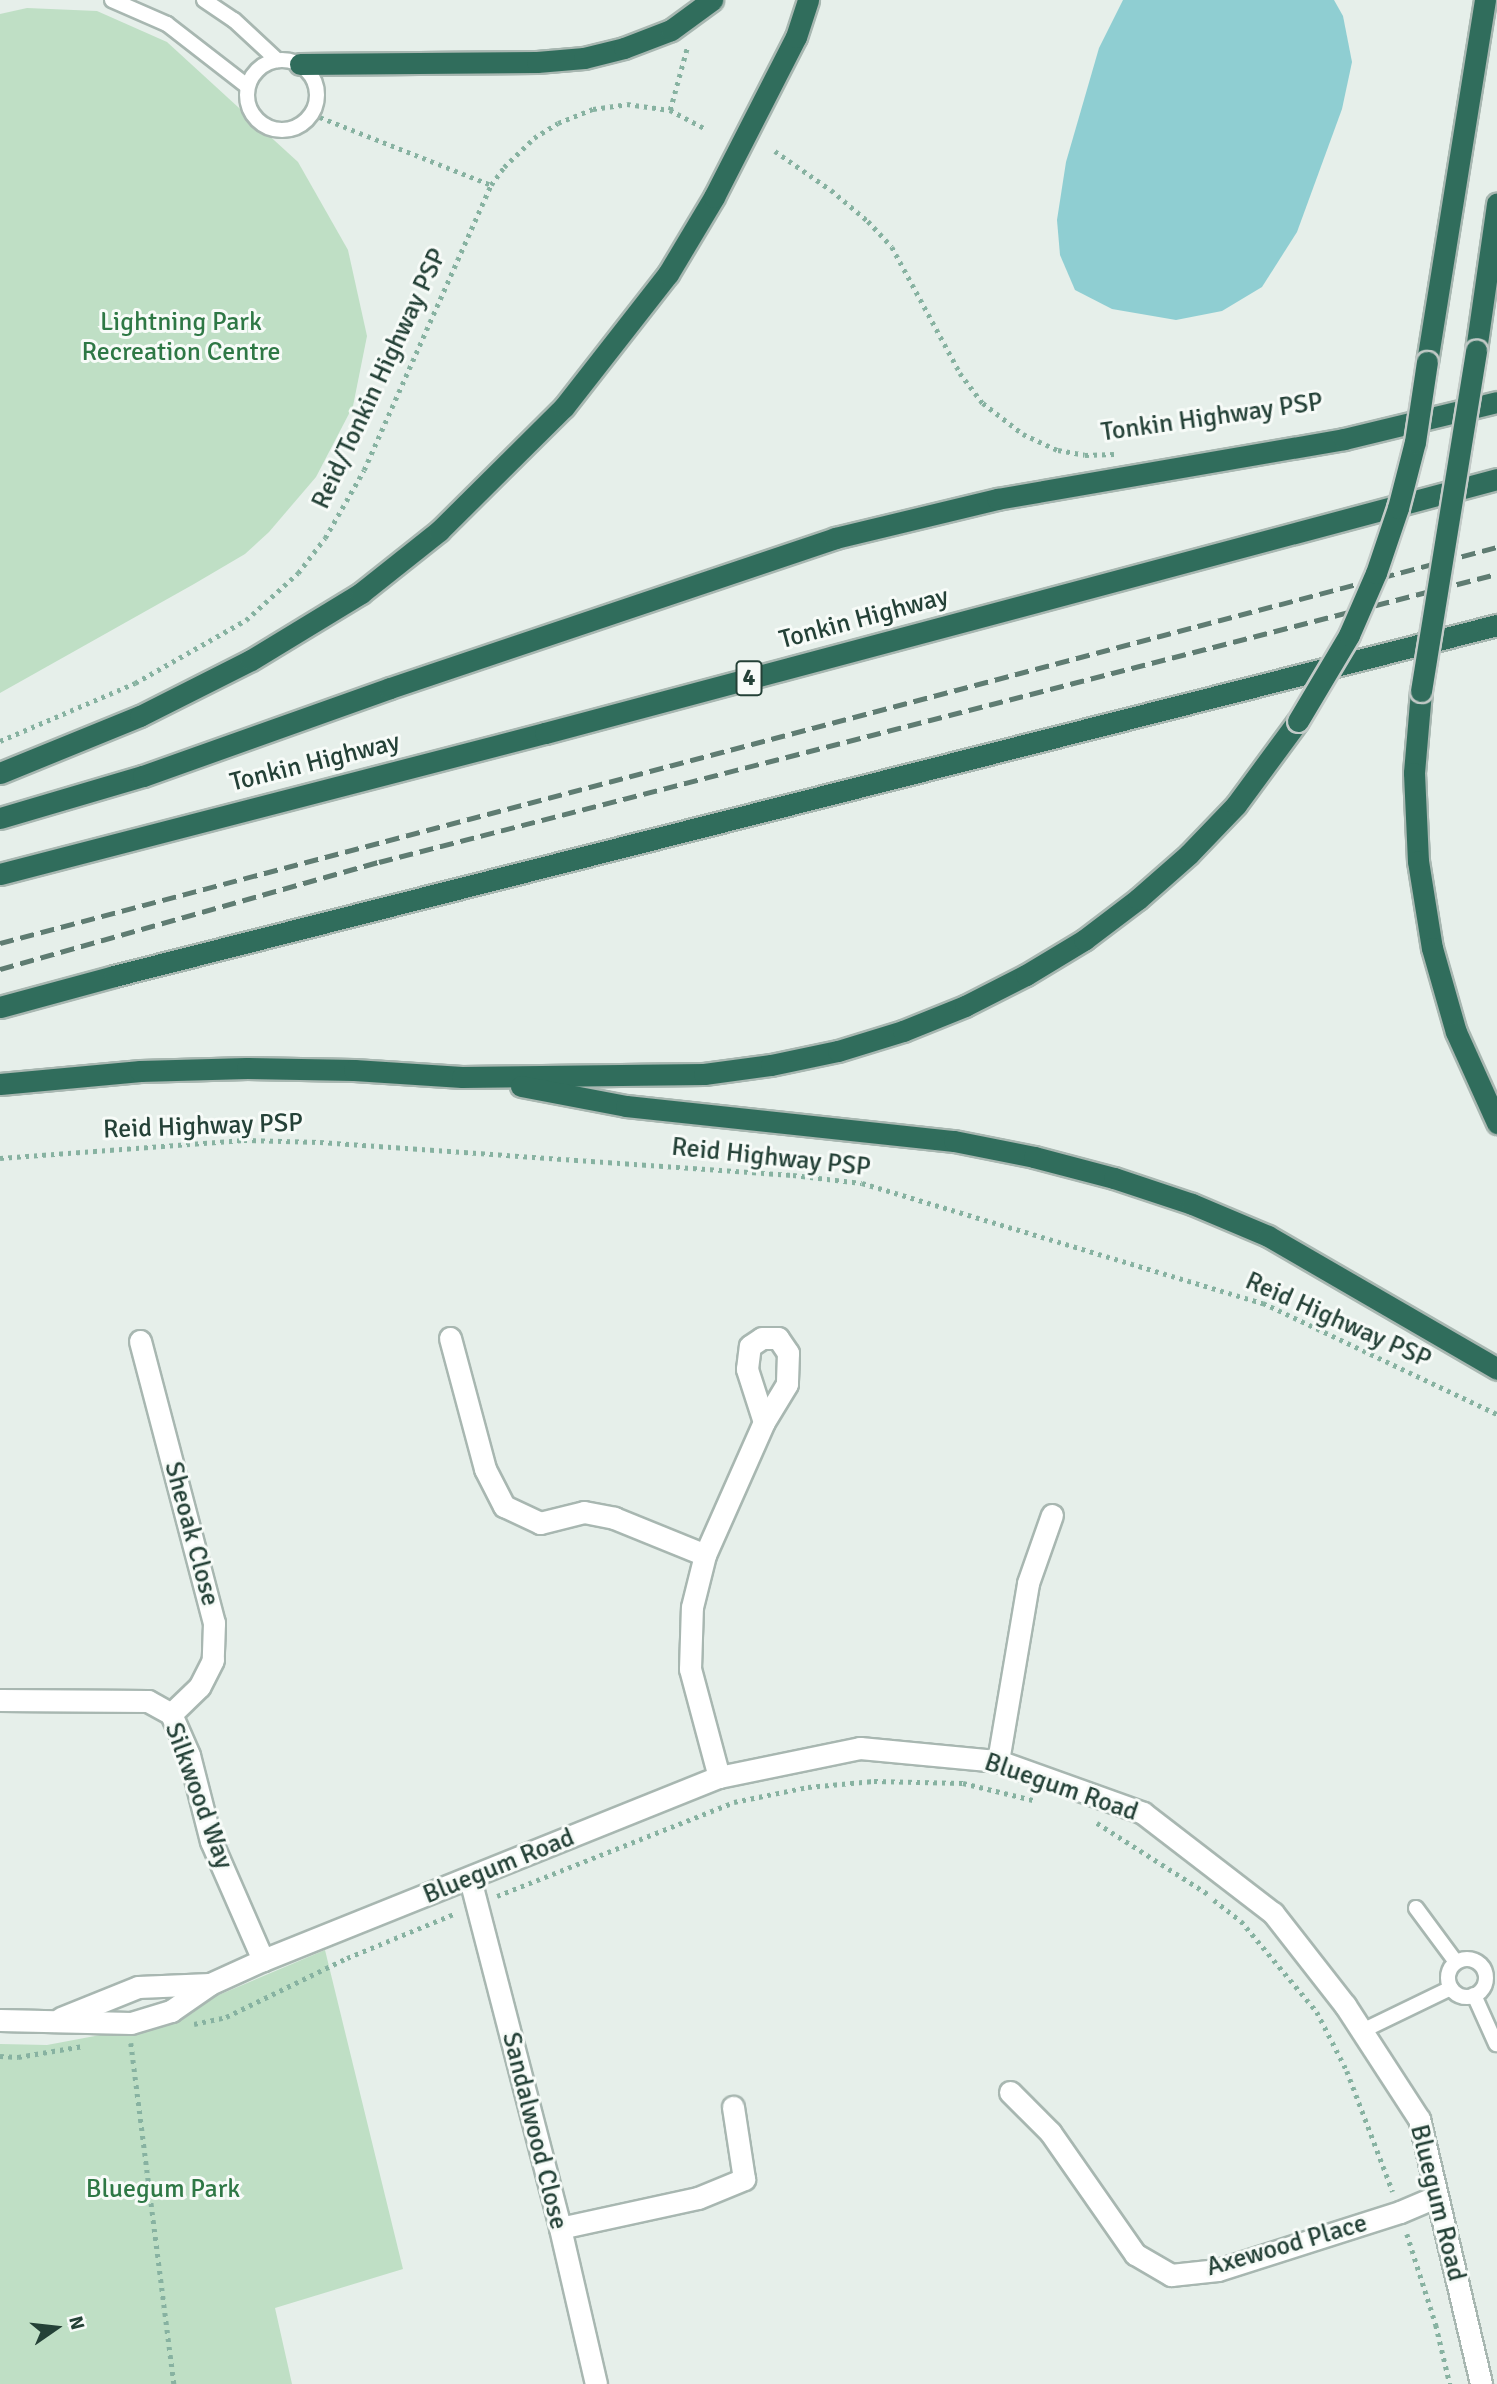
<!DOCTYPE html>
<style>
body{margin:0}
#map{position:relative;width:1497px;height:2384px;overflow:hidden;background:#e6efea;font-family:Signika,sans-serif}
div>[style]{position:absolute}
.green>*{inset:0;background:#bfdfc5}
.water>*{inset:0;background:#8fced2}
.path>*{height:4.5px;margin-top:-2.25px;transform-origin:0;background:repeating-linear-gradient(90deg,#87b2a1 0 3.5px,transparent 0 8.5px)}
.roads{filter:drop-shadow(2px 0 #a8b7b1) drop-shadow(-2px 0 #a8b7b1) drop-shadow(0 2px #a8b7b1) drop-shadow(0 -2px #a8b7b1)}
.service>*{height:14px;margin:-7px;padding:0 7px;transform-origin:7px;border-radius:7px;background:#fff}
.service>.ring{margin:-7px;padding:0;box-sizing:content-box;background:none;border:14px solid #fff;border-radius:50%}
.minor>*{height:21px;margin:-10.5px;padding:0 10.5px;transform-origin:10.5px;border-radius:10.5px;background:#fff}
.motorway>*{height:21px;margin:-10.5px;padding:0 10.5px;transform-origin:10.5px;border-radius:10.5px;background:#306d5c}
.rail>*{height:5px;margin-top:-2.5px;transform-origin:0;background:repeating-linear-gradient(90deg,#5f7c72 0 14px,transparent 0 21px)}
.bridges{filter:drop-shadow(2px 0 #c2cac7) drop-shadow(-2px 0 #c2cac7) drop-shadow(0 2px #c2cac7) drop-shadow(0 -2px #c2cac7)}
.motorway-bridge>*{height:21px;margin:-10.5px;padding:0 10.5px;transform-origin:10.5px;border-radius:10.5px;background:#306d5c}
span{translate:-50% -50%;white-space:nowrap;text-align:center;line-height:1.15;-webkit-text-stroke:6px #f7fbf8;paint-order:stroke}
.shield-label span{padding:2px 5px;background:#f7fbf8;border:2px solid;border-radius:5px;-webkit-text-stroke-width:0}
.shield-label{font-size:24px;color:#244137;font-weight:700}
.park-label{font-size:26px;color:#2e7845}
.street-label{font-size:26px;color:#244137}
.north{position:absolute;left:21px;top:2293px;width:70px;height:70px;-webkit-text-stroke:5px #f7fbf8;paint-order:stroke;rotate:76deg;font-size:19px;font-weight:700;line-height:28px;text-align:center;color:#244137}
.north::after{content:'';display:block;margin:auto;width:24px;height:32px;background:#244137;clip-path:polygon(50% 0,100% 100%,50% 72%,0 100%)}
</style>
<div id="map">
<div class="green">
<div style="clip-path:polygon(27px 8px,97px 11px,167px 42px,298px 162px,348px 250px,367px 336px,353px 406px,316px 477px,269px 532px,245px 554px,194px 584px,0 693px,0 14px)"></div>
<div style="clip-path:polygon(325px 1950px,403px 2269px,275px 2308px,292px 2384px,0 2384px,0 2044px,47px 2045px,159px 2024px,188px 2008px)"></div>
</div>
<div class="water">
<div style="clip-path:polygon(1123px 0,1334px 0,1343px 16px,1352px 62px,1342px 109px,1297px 232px,1262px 287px,1222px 311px,1176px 320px,1112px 309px,1075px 290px,1060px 255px,1057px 220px,1066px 162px,1099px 48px)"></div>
</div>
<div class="path">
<div style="left:670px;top:110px;width:64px;rotate:-74.7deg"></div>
<div style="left:312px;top:114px;width:193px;rotate:21.6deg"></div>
<div style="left:775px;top:151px;width:68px;rotate:34.9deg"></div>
<div style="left:831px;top:190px;width:48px;rotate:40deg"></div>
<div style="left:868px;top:221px;width:35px;rotate:47deg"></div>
<div style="left:892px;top:247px;width:143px;rotate:61.6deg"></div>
<div style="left:960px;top:373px;width:38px;rotate:53deg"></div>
<div style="left:983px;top:403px;width:51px;rotate:37.8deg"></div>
<div style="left:1023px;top:434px;width:38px;rotate:25deg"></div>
<div style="left:1058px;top:450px;width:27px;rotate:10deg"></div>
<div style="left:1085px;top:455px;width:29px;rotate:-2deg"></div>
<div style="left:0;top:741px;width:147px;rotate:-23.2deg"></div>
<div style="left:135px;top:683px;width:128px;rotate:-29.6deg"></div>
<div style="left:246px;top:620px;width:70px;rotate:-42.1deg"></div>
<div style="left:298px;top:573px;width:44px;rotate:-52.4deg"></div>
<div style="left:325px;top:538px;width:78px;rotate:-60.2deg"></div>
<div style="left:364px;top:470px;width:312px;rotate:-66deg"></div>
<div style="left:491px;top:185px;width:22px;rotate:-54deg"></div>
<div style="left:504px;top:167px;width:42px;rotate:-44deg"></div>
<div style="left:534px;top:138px;width:28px;rotate:-32deg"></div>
<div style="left:558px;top:123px;width:38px;rotate:-22deg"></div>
<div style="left:593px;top:109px;width:34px;rotate:-8deg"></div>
<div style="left:627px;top:104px;width:43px;rotate:7.9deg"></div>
<div style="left:670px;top:110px;width:41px;rotate:27.8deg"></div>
<div style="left:0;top:1158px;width:245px;rotate:-4.2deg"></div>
<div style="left:244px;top:1140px;width:76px;rotate:1.5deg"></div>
<div style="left:320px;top:1142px;width:474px;rotate:4deg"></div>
<div style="left:793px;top:1175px;width:69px;rotate:6.6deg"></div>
<div style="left:862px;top:1183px;width:419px;rotate:16.7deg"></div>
<div style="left:1263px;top:1303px;width:259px;rotate:25.4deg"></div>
<div style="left:1097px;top:1823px;width:132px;rotate:32.6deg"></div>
<div style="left:497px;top:1896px;width:255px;rotate:-21.6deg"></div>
<div style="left:734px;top:1802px;width:76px;rotate:-11.5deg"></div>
<div style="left:808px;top:1787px;width:66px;rotate:-5.2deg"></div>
<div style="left:874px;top:1781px;width:89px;rotate:1.3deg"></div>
<div style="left:963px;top:1783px;width:72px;rotate:13.7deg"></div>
<div style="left:1214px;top:1900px;width:34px;rotate:38deg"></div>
<div style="left:1241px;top:1921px;width:119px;rotate:50.1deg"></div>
<div style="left:1317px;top:2012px;width:66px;rotate:63deg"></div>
<div style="left:1347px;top:2071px;width:129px;rotate:69.2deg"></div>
<div style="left:194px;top:2024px;width:33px;rotate:-12deg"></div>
<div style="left:226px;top:2017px;width:135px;rotate:-26deg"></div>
<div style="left:347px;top:1958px;width:118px;rotate:-22.4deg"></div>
<div style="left:131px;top:2043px;width:344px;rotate:82.8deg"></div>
<div style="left:0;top:2056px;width:18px;rotate:3deg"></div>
<div style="left:18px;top:2057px;width:66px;rotate:-9.6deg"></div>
<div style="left:1407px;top:2234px;width:96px;rotate:72.3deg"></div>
<div style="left:1436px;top:2325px;width:61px;rotate:76.7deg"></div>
</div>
<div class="roads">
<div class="service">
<div style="left:112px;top:0;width:60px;rotate:23.6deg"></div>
<div style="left:167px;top:24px;width:101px;rotate:37.8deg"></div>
<div style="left:204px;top:0;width:36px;rotate:34deg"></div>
<div style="left:234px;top:20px;width:59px;rotate:42.9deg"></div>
<div class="ring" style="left:247px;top:60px;width:56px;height:56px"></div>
<div style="left:1416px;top:1908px;width:67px;rotate:53.5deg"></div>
<div class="ring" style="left:1448px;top:1959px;width:24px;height:24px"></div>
<div style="left:1474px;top:1995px;width:54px;rotate:65.8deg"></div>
<div style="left:1360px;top:2032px;width:101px;rotate:-25.8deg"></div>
</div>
<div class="minor">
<div style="left:450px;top:1338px;width:136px;rotate:75deg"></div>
<div style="left:485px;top:1469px;width:42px;rotate:62.8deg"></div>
<div style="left:504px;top:1506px;width:40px;rotate:25deg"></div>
<div style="left:540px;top:1523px;width:45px;rotate:-14deg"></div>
<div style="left:584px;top:1512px;width:31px;rotate:11deg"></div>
<div style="left:614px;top:1518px;width:98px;rotate:22.1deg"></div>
<div style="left:140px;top:1341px;width:292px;rotate:75.3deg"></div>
<div style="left:214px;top:1623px;width:37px;rotate:92deg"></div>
<div style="left:213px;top:1660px;width:30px;rotate:117deg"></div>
<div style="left:199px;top:1687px;width:39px;rotate:136deg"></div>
<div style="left:0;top:1700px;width:148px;rotate:0.4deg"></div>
<div style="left:148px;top:1701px;width:26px;rotate:29deg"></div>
<div style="left:171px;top:1714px;width:45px;rotate:66.3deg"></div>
<div style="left:189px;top:1755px;width:89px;rotate:75.7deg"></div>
<div style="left:211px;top:1841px;width:130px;rotate:66.4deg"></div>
<div style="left:998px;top:1761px;width:181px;rotate:-80.4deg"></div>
<div style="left:1028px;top:1583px;width:72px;rotate:-70.6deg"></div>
<div style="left:719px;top:1777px;width:112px;rotate:-105deg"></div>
<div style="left:690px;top:1669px;width:62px;rotate:-88.2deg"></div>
<div style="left:692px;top:1607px;width:54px;rotate:-76deg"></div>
<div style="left:705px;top:1555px;width:145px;rotate:-66.1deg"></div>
<div style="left:764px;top:1422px;width:56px;rotate:-107.8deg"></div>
<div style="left:747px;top:1369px;width:23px;rotate:-83deg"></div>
<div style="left:750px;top:1346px;width:14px;rotate:-34deg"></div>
<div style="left:762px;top:1338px;width:16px"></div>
<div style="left:778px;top:1338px;width:18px;rotate:56deg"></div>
<div style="left:788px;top:1353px;width:31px;rotate:92deg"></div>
<div style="left:787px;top:1384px;width:44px;rotate:121.2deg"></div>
<div style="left:470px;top:1879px;width:360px;rotate:75.5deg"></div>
<div style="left:560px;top:2228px;width:160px;rotate:77deg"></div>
<div style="left:61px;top:2018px;width:83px;rotate:-21.9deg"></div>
<div style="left:138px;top:1987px;width:72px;rotate:-2.4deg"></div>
<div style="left:0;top:2020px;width:131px;rotate:1.3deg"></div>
<div style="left:131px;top:2023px;width:42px;rotate:-16.7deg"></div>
<div style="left:171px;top:2011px;width:47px;rotate:-34.7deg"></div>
<div style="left:210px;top:1984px;width:58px;rotate:-24.4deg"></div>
<div style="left:263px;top:1960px;width:491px;rotate:-21.9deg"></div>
<div style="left:719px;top:1777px;width:144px;rotate:-11.6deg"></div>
<div style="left:860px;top:1748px;width:139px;rotate:5.4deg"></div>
<div style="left:998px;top:1761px;width:154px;rotate:19.7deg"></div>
<div style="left:1143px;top:1813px;width:164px;rotate:37.6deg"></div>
<div style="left:1273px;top:1913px;width:117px;rotate:52deg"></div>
<div style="left:1345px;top:2005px;width:136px;rotate:57deg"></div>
<div style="left:1419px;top:2119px;width:272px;rotate:76.8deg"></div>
<div style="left:1010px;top:2092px;width:57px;rotate:45deg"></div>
<div style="left:1050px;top:2132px;width:149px;rotate:55.1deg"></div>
<div style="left:1135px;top:2254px;width:42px;rotate:30.3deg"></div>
<div style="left:1171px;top:2275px;width:47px;rotate:-6.1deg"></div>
<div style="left:1218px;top:2270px;width:191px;rotate:-17.7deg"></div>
<div style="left:1400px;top:2212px;width:39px;rotate:-23deg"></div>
<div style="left:560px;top:2228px;width:141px;rotate:-12.3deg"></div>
<div style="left:698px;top:2198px;width:50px;rotate:-22.4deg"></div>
<div style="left:744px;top:2179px;width:73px;rotate:-98.7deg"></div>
</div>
<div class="motorway">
<div style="left:300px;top:64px;width:237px;rotate:-0.5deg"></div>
<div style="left:537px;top:62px;width:47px;rotate:-4.9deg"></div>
<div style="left:584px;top:58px;width:41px;rotate:-14deg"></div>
<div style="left:624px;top:48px;width:50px;rotate:-21deg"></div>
<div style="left:671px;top:30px;width:51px;rotate:-36.2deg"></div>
<div style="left:1476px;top:350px;width:148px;rotate:-81.8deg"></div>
<div style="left:1427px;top:362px;width:367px;rotate:-80.9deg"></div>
<div style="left:1421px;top:691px;width:82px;rotate:94.9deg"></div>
<div style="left:1414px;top:773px;width:88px;rotate:87.4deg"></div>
<div style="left:1418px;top:861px;width:88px;rotate:80.9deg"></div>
<div style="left:1432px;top:948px;width:87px;rotate:74.1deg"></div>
<div style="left:1456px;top:1032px;width:100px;rotate:65.7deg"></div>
<div style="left:0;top:773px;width:151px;rotate:-22.2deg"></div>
<div style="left:140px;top:716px;width:124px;rotate:-26.8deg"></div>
<div style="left:251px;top:660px;width:129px;rotate:-31.3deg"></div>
<div style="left:361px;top:593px;width:100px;rotate:-38.5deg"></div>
<div style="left:439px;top:531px;width:176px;rotate:-44.8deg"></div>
<div style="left:564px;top:407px;width:169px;rotate:-52deg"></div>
<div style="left:668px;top:274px;width:90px;rotate:-59.1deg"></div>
<div style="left:714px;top:197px;width:180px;rotate:-62.9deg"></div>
<div style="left:796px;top:37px;width:39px;rotate:-72deg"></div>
<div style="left:0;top:818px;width:149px;rotate:-16.4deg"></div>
<div style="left:143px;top:776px;width:262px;rotate:-19.6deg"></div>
<div style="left:390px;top:688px;width:470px;rotate:-18.6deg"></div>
<div style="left:835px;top:538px;width:167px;rotate:-13.5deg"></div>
<div style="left:997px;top:499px;width:352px;rotate:-9.8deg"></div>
<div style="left:1344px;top:439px;width:157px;rotate:-13.6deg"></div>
<div style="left:0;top:874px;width:563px;rotate:-14.51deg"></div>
<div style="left:545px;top:733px;width:985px;rotate:-14.94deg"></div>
<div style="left:0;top:1007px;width:118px;rotate:-15.2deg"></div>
<div style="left:114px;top:976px;width:1427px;rotate:-14.24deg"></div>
<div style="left:0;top:1084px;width:141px;rotate:-5.3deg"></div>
<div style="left:140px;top:1071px;width:107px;rotate:-1.6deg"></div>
<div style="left:247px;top:1068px;width:107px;rotate:1.1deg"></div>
<div style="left:354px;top:1070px;width:108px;rotate:3.7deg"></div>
<div style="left:462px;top:1077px;width:242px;rotate:-0.7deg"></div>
<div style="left:704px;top:1074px;width:68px;rotate:-7.7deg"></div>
<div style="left:771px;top:1065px;width:68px;rotate:-11.8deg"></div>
<div style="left:838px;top:1051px;width:68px;rotate:-17.1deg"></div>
<div style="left:903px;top:1031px;width:67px;rotate:-22deg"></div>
<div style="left:965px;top:1006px;width:68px;rotate:-26.9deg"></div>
<div style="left:1026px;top:975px;width:68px;rotate:-31.1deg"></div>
<div style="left:1084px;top:940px;width:68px;rotate:-37.2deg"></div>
<div style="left:1138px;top:899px;width:68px;rotate:-41.4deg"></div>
<div style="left:1189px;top:854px;width:68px;rotate:-46.2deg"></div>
<div style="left:1236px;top:805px;width:104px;rotate:-53.6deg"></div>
<div style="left:521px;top:1086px;width:107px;rotate:10.8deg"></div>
<div style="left:626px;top:1106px;width:330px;rotate:6.1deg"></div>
<div style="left:954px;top:1141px;width:82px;rotate:11.3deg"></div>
<div style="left:1034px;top:1157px;width:83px;rotate:14.7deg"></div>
<div style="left:1114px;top:1178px;width:82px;rotate:18.4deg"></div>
<div style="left:1192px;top:1204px;width:82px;rotate:22.8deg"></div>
<div style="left:1268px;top:1236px;width:265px;rotate:30.1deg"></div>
</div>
</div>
<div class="rail">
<div style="left:0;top:943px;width:1548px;rotate:-14.82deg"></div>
<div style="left:0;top:969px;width:394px;rotate:-15.8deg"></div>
<div style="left:379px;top:862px;width:1154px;rotate:-14.45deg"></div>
</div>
<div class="bridges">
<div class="motorway-bridge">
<div style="left:1421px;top:691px;width:345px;rotate:-80.8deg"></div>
<div style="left:1298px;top:721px;width:100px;rotate:-59.3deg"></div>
<div style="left:1349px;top:635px;width:68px;rotate:-66.5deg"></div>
<div style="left:1376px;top:573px;width:69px;rotate:-71.3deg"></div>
<div style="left:1398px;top:508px;width:68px;rotate:-75.6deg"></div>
<div style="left:1415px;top:442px;width:81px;rotate:-81.5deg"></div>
</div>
</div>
<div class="shield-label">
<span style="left:749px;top:678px">4</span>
</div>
<div class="park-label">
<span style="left:181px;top:338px">Lightning Park<br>Recreation Centre</span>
<span style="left:163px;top:2190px">Bluegum Park</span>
</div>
<div class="street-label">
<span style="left:380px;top:379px;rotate:-65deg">Reid/Tonkin Highway PSP</span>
<span style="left:1212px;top:418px;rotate:-8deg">Tonkin Highway PSP</span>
<span style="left:864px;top:619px;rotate:-15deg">Tonkin Highway</span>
<span style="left:315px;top:763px;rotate:-14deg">Tonkin Highway</span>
<span style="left:203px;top:1127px;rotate:-2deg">Reid Highway PSP</span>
<span style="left:771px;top:1158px;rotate:6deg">Reid Highway PSP</span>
<span style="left:1338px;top:1321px;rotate:24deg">Reid Highway PSP</span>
<span style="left:191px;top:1534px;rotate:75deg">Sheoak Close</span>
<span style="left:1061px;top:1788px;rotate:19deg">Bluegum Road</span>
<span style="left:198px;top:1796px;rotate:70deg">Silkwood Way</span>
<span style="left:499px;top:1867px;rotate:-22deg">Bluegum Road</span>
<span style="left:534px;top:2131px;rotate:76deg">Sandalwood Close</span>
<span style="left:1437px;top:2203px;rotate:76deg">Bluegum Road</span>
<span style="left:1287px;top:2246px;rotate:-16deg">Axewood Place</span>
</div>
<div class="north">N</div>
</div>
